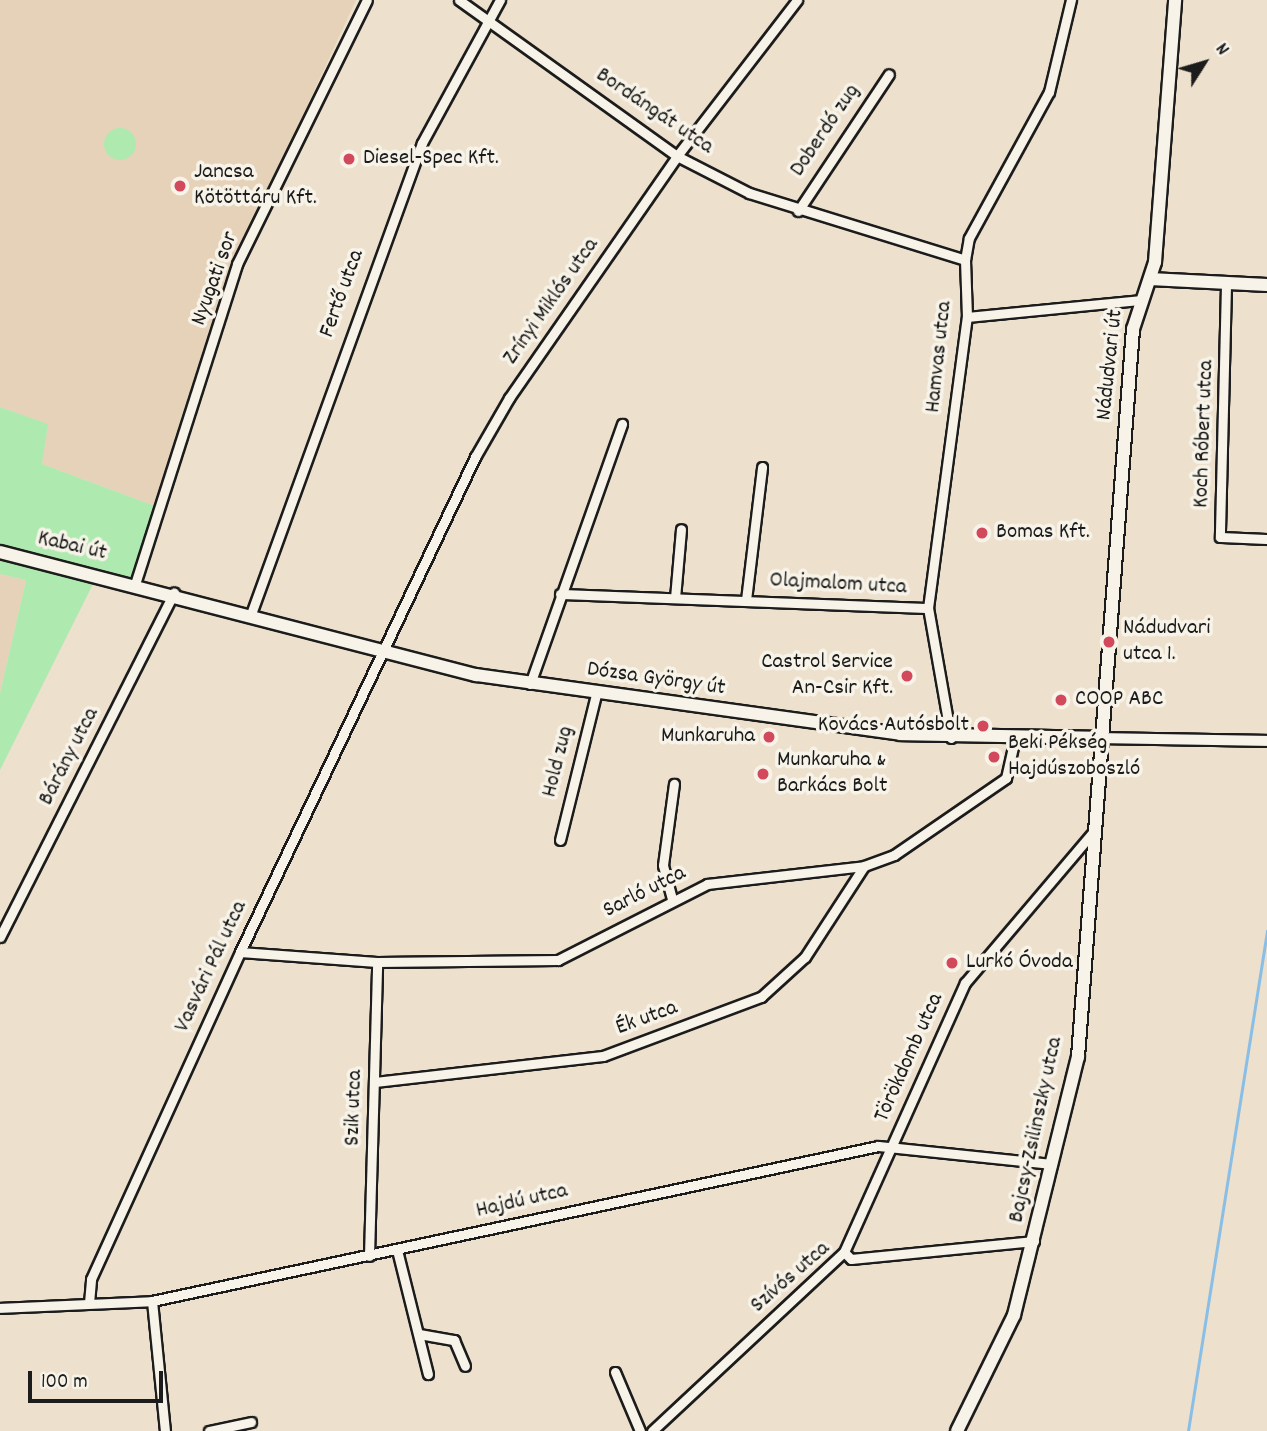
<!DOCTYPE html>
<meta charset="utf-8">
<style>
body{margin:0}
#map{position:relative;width:1267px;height:1431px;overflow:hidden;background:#ede0cc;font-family:Dekko,sans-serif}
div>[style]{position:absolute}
.built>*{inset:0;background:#e6d2b8}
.green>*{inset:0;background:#aeeab0}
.round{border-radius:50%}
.stream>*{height:2.5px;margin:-1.25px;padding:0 1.25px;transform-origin:1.25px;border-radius:1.25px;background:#89bfe7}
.roads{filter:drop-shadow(2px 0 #1c1c1c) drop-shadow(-2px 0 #1c1c1c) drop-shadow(0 2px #1c1c1c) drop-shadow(0 -2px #1c1c1c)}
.minor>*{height:9px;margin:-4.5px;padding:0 4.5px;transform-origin:4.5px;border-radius:4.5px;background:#f7f3e8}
.tertiary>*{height:10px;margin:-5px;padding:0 5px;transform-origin:5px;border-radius:5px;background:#f7f3e8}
.secondary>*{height:12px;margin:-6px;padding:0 6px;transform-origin:6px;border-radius:6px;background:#f7f3e8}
.dots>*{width:19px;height:19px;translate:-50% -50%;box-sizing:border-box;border:4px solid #f7f3e8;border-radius:50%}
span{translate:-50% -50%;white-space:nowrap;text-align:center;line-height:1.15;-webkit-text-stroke:7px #f7f3e8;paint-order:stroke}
.street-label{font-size:23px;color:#1c1c1c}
.poi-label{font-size:23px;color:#1c1c1c}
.left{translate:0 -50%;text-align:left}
.right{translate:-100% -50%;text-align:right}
.north{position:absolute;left:1169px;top:28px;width:70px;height:70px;-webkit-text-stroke:5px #f7f3e8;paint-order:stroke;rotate:53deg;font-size:19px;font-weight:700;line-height:28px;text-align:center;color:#1c1c1c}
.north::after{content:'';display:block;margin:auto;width:24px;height:32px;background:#1c1c1c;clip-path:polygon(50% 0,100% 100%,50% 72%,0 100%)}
.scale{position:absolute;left:28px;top:1371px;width:135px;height:32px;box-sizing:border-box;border:4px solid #1c1c1c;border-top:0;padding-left:9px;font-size:21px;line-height:24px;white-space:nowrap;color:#1c1c1c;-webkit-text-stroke:5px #f7f3e8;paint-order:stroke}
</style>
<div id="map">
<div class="built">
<div style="clip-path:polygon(0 0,356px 0,227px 280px,155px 506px,42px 464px,47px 424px,0 407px)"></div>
<div style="clip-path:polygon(0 574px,26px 580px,0 693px)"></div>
</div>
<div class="green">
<div class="round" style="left:104px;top:128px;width:32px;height:32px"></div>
<div style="clip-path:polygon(0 407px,48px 424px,42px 464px,155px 506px,127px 590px,93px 584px,0 770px,0 693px,26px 580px,0 574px)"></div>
</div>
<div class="stream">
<div style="left:1188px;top:1431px;width:506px;rotate:-81.02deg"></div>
</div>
<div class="roads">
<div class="minor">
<div style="left:459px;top:0;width:268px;rotate:35.6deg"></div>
<div style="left:677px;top:156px;width:81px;rotate:27.2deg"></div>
<div style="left:749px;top:193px;width:226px;rotate:17.2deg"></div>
<div style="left:798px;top:211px;width:164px;rotate:-56.4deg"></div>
<div style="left:1226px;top:285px;width:252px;rotate:91.4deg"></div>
<div style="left:1220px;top:537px;width:47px;rotate:2.4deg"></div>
<div style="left:967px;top:317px;width:173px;rotate:-5.6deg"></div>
<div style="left:135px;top:584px;width:336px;rotate:-72.3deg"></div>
<div style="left:237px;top:264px;width:294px;rotate:-63.8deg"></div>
<div style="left:560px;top:594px;width:368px;rotate:2.2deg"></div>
<div style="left:675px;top:598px;width:69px;rotate:-85deg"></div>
<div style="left:746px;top:600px;width:134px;rotate:-83.1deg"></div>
<div style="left:251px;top:614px;width:501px;rotate:-70.05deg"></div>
<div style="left:422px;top:143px;width:163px;rotate:-61.4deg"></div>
<div style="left:530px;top:684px;width:276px;rotate:-70.5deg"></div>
<div style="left:951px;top:738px;width:132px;rotate:-100deg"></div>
<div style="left:928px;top:608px;width:294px;rotate:-82.4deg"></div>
<div style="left:967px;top:317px;width:57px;rotate:-92deg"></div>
<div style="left:965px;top:260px;width:22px;rotate:-80deg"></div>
<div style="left:969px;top:238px;width:166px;rotate:-61.3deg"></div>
<div style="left:1049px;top:92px;width:95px;rotate:-76.6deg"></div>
<div style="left:560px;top:840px;width:150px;rotate:-76.1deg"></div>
<div style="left:672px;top:899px;width:35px;rotate:-105deg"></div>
<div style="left:663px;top:865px;width:82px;rotate:-82.3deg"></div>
<div style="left:0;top:937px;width:386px;rotate:-63.2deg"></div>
<div style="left:240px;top:952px;width:137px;rotate:4.2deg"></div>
<div style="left:377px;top:962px;width:181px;rotate:-0.6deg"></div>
<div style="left:558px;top:960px;width:167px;rotate:-27deg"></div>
<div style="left:707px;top:884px;width:158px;rotate:-6.5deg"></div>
<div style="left:864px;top:866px;width:32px;rotate:-20deg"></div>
<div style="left:894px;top:855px;width:136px;rotate:-34.5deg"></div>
<div style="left:1006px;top:778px;width:41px;rotate:-77.3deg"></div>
<div style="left:375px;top:1082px;width:229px;rotate:-6.5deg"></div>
<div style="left:603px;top:1056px;width:169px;rotate:-20.5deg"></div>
<div style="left:761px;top:997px;width:59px;rotate:-42.3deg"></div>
<div style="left:805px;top:957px;width:108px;rotate:-57deg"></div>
<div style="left:397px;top:1250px;width:128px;rotate:76deg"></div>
<div style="left:844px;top:1252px;width:10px;rotate:45deg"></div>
<div style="left:851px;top:1259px;width:184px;rotate:-5.6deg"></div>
<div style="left:369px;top:1256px;width:294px;rotate:-88.4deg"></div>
<div style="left:152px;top:1301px;width:131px;rotate:84.3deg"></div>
<div style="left:89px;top:1303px;width:24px;rotate:-85deg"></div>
<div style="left:91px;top:1279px;width:359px;rotate:-65.5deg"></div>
<div style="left:240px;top:952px;width:548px;rotate:-64.6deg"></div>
<div style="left:475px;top:457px;width:68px;rotate:-60deg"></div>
<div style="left:509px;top:398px;width:295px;rotate:-55.2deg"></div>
<div style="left:677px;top:156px;width:197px;rotate:-52.4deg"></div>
<div style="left:0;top:1308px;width:152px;rotate:-2.6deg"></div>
<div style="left:152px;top:1301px;width:742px;rotate:-12.05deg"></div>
<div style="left:878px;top:1146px;width:175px;rotate:5.9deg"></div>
<div style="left:419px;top:1334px;width:36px;rotate:10deg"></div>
<div style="left:454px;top:1340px;width:28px;rotate:67deg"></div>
<div style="left:615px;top:1372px;width:64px;rotate:67deg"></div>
<div style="left:209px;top:1431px;width:43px;rotate:-12.1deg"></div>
<div style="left:652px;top:1431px;width:262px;rotate:-43deg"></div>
<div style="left:844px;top:1252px;width:295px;rotate:-65.8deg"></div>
<div style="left:965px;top:983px;width:198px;rotate:-49.7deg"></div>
</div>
<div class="tertiary">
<div style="left:1102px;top:738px;width:165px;rotate:1deg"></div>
</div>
<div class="secondary">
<div style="left:1150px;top:279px;width:117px;rotate:2.9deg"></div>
<div style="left:0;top:552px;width:492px;rotate:14.5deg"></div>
<div style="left:476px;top:675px;width:428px;rotate:7.9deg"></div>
<div style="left:900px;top:734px;width:202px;rotate:1.1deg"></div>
<div style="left:957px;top:1431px;width:129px;rotate:-63.8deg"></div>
<div style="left:1014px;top:1315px;width:266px;rotate:-76.1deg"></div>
<div style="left:1078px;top:1057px;width:730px;rotate:-85.68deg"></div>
<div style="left:1133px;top:329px;width:71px;rotate:-71.8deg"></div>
<div style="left:1155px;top:262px;width:263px;rotate:-85.6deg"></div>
</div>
</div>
<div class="dots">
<div style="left:349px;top:159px;background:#d1495b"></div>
<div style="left:180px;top:186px;background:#d1495b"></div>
<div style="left:982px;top:533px;background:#d1495b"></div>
<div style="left:1109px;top:642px;background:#d1495b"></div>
<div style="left:907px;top:676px;background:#d1495b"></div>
<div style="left:1061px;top:700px;background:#d1495b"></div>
<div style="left:983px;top:726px;background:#d1495b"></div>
<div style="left:769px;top:737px;background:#d1495b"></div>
<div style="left:994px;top:757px;background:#d1495b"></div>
<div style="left:763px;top:774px;background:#d1495b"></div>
<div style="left:952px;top:963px;background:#d1495b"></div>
</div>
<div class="street-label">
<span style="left:654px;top:112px;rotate:34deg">Bordángát utca</span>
<span style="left:826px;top:131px;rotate:-56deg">Doberdó zug</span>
<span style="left:216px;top:279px;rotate:-70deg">Nyugati sor</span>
<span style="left:343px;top:294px;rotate:-70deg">Fertő utca</span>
<span style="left:552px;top:302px;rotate:-55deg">Zrínyi Miklós utca</span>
<span style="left:940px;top:357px;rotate:-84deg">Hamvas utca</span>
<span style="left:1111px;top:365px;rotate:-84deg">Nádudvari út</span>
<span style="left:1205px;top:434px;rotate:-88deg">Koch Róbert utca</span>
<span style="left:72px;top:547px;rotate:13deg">Kabai út</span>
<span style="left:838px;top:585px;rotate:3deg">Olajmalom utca</span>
<span style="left:656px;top:680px;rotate:8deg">Dózsa György út</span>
<span style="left:70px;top:757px;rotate:-63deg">Bárány utca</span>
<span style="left:559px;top:762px;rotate:-76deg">Hold zug</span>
<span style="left:645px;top:893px;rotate:-27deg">Sarló utca</span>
<span style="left:212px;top:967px;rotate:-65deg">Vasvári Pál utca</span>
<span style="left:647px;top:1019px;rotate:-20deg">Ék utca</span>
<span style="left:910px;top:1058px;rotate:-66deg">Törökdomb utca</span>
<span style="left:355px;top:1108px;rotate:-88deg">Szik utca</span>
<span style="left:1037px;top:1130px;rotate:-78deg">Bajcsy-Zsilinszky utca</span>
<span style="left:522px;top:1202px;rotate:-13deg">Hajdú utca</span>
<span style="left:791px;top:1278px;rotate:-41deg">Szívós utca</span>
</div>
<div class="poi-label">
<span class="left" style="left:363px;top:159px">Diesel-Spec Kft.</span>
<span class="left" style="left:194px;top:186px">Jancsa<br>Kötöttáru Kft.</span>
<span class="left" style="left:996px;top:533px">Bomas Kft.</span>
<span class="left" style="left:1123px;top:642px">Nádudvari<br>utca 1.</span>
<span class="right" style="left:893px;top:676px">Castrol Service<br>An-Csir Kft.</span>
<span class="left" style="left:1075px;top:700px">COOP ABC</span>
<span class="right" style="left:969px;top:726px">Kovács Autósbolt</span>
<span class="right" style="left:755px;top:737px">Munkaruha</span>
<span class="left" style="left:1008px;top:757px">Beki Pékség<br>Hajdúszoboszló</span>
<span class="left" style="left:777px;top:774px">Munkaruha &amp;<br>Barkács Bolt</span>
<span class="left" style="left:966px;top:963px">Lurkó Óvoda</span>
</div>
<div class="north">N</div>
<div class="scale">100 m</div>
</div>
